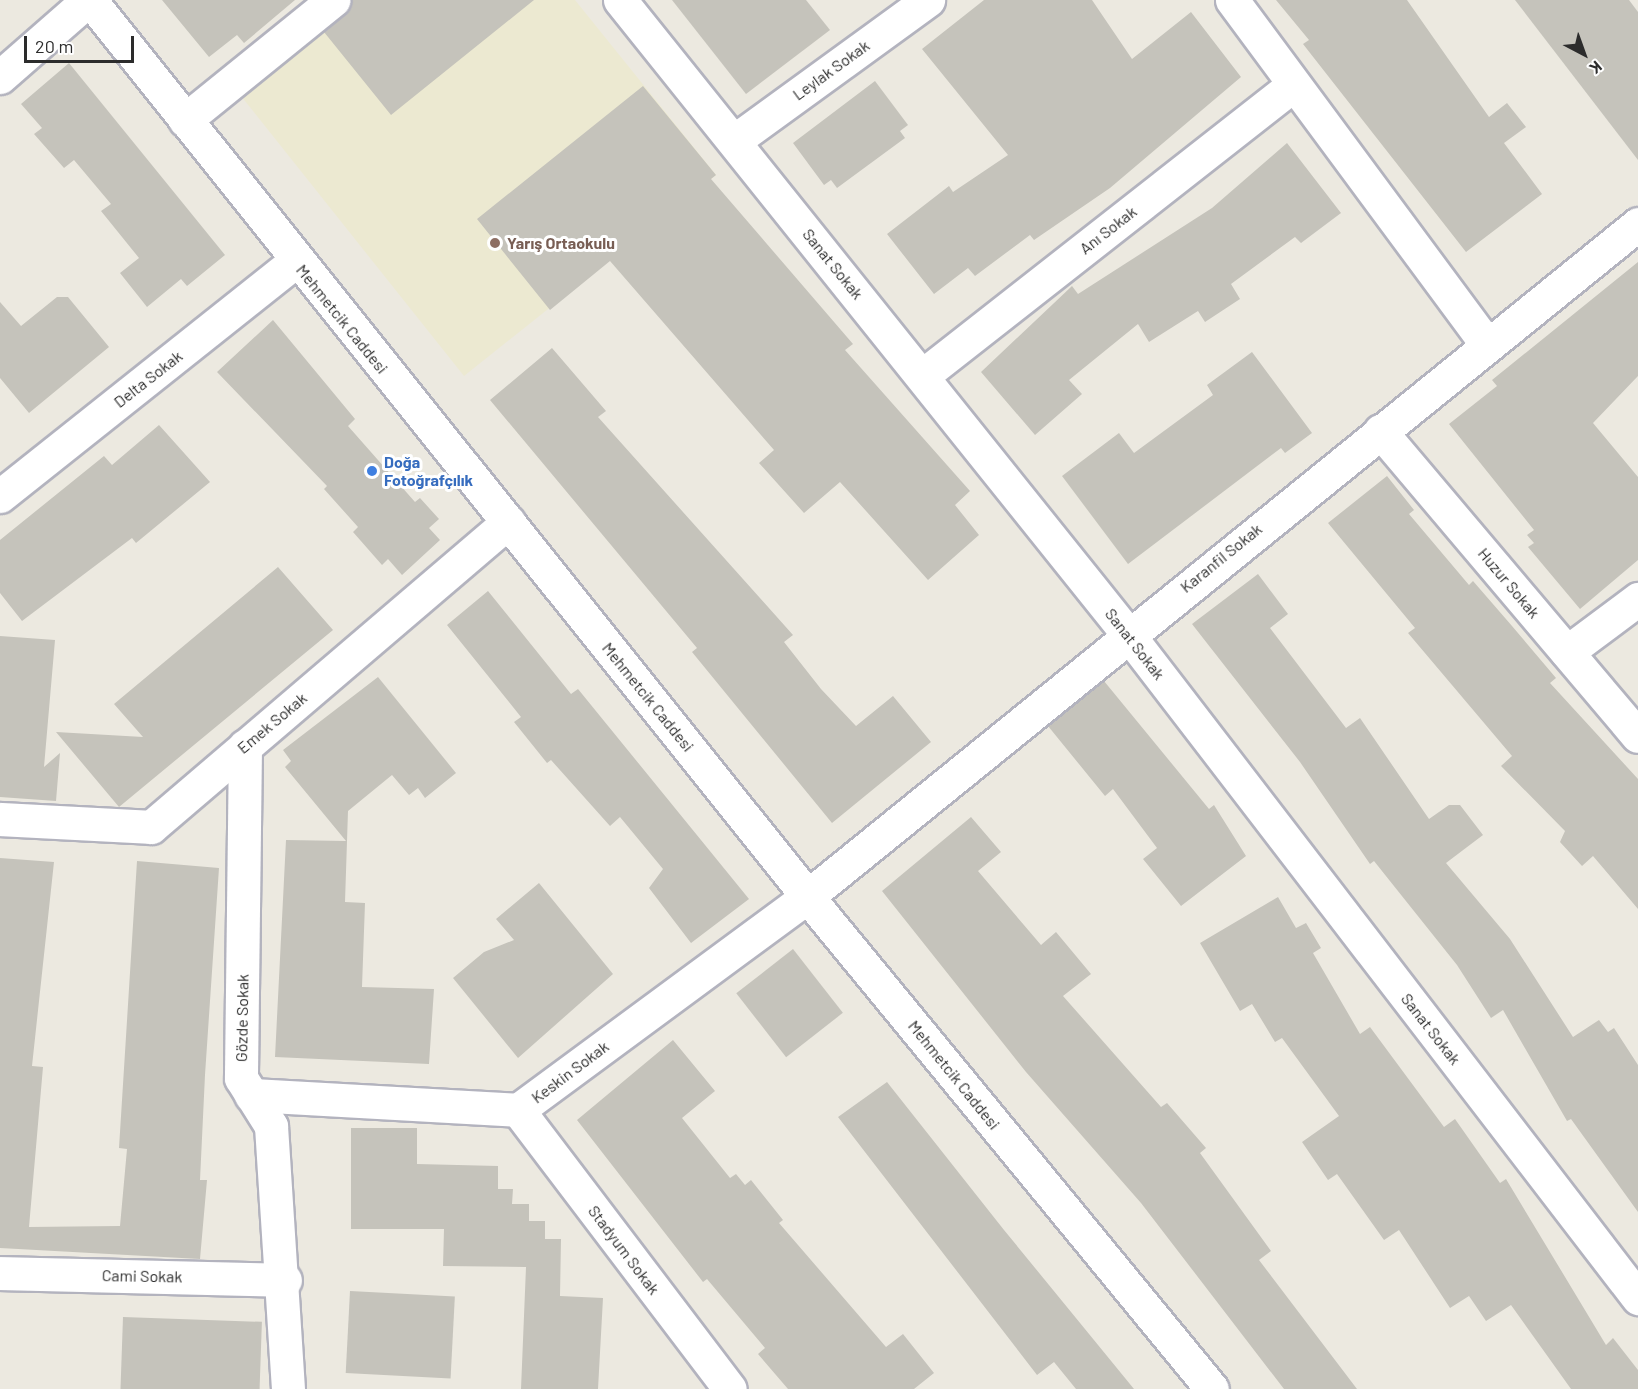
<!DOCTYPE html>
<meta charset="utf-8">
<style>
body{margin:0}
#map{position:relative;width:1638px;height:1389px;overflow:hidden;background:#ece9e0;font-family:Barlow,sans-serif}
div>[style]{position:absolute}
.education>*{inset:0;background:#ece9d1}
.building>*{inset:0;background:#c5c3bb;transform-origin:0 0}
.roads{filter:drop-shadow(2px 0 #b3b3be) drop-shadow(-2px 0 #b3b3be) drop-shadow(0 2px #b3b3be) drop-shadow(0 -2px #b3b3be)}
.minor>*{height:33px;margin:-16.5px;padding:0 16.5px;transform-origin:16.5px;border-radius:16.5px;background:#fff}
.secondary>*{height:33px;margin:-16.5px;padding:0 16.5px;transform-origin:16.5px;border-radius:16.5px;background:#fff}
.dots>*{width:16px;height:16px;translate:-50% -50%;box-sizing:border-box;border:3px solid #fff;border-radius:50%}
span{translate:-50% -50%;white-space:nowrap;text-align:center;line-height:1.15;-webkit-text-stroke:6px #fff;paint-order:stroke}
.street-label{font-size:16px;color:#2c2c2c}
.education-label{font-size:16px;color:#785e54;font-weight:700}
.left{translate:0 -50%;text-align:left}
.shop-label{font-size:16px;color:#366cbe;font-weight:700}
.north{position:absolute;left:1554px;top:24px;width:60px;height:60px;-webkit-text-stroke:4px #fff;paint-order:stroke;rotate:139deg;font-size:16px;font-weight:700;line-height:24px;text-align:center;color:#2c2c2c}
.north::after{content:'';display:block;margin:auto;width:21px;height:27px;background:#2c2c2c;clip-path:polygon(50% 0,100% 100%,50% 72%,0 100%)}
.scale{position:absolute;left:24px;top:36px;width:110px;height:27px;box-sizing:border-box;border:3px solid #2c2c2c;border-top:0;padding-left:8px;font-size:18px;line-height:21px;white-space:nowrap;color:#2c2c2c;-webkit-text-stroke:4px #fff;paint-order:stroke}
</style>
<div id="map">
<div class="education">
<div style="clip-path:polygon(353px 0,575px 0,716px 175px,464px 376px,237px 91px)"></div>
</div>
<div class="building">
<div style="clip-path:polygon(162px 0,295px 0,244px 43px,237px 35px,209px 57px)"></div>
<div style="clip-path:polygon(351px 0,534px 0,391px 115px,324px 32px,345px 14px)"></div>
<div style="clip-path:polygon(672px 0,806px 0,830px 30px,746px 94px)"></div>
<div style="clip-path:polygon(984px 0,1092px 0,1132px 59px,1191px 12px,1241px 77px,1110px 188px,1034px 240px,1030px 235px,975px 276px,968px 268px,934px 294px,887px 234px,949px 186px,953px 192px,1008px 155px,922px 49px)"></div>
<div style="clip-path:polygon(1276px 0,1407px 0,1489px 117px,1507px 103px,1526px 127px,1504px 143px,1542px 194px,1466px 252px,1303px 44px,1309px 40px)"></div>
<div style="clip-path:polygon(1515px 0,1629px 0,1638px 12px,1638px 160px)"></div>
<div style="clip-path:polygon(69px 63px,225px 255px,187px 286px,181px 279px,147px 307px,120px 273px,139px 258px,101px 211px,111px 204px,74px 160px,64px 168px,34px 134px,42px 128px,21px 104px)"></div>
<div style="clip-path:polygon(875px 81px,908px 125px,900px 131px,905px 138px,837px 188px,831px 180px,824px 185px,793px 143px)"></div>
<div style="clip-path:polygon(643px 86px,716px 175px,711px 179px,853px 344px,845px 350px,970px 491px,955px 505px,979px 535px,928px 580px,840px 482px,804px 513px,759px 463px,774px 450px,610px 261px,550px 310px,477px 219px)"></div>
<div style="clip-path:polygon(1287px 143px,1341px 213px,1301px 243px,1295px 237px,1231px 284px,1240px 299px,1205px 322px,1198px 311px,1149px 342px,1138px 324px,1069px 380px,1082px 394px,1035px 435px,981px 372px,1072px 286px,1078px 294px,1212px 208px)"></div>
<div style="clip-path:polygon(1638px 262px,1638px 376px,1593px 423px,1638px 477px,1638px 560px,1580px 609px,1528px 547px,1534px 543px,1527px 535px,1534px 530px,1449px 424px,1497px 386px,1492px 380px)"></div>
<div style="clip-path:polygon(57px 297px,68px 297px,109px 347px,29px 413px,0 378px,0 302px,21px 326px)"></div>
<div style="clip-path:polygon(273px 320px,355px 419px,348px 426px,415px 502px,420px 498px,439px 519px,429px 528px,440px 540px,402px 575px,388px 559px,382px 565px,353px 532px,358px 527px,324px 489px,327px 486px,217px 372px)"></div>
<div style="clip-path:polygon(552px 348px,606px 411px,598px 417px,793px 635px,784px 642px,821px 689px,856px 726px,893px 696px,931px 742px,832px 823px,692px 652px,697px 648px,490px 400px)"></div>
<div style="clip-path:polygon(1252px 352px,1312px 433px,1285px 453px,1281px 448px,1128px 564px,1062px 476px,1119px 433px,1134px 453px,1213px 395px,1207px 385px)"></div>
<div style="clip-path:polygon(159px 425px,210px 482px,136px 543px,132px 538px,22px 621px,0 593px,0 540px,104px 456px,112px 465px)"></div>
<div style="clip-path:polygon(1387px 476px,1414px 510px,1409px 514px,1469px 585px,1473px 581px,1512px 626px,1556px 678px,1550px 683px,1638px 779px,1638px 909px,1593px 856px,1582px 866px,1560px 842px,1565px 831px,1501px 766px,1512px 756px,1408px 633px,1415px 628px,1328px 523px)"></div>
<div style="clip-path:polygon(278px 567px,333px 630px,119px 807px,56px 732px,143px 737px,114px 704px)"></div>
<div style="clip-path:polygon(1258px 574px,1288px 614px,1270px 628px,1346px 728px,1360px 718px,1429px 819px,1449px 805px,1460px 805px,1483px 835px,1446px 863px,1510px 939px,1573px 1037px,1599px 1020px,1608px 1032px,1614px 1028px,1638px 1065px,1638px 1212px,1571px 1119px,1567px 1121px,1503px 1010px,1491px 1018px,1457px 965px,1374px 861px,1370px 864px,1300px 762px,1192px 624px)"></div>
<div style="clip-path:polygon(488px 591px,571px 694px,578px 689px,749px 899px,691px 943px,649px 888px,663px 869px,620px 817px,610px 826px,551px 760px,547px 763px,514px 722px,521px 717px,447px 625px)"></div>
<div style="clip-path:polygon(0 636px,55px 640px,44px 767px,60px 753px,56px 801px,0 797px)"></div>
<div style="clip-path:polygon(378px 677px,456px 773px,425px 798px,418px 788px,409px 795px,392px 775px,348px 811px,345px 902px,365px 903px,362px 987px,434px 989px,429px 1064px,275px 1057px,286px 840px,346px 841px,285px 767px,291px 761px,283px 750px)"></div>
<div style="clip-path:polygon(1104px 681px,1209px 809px,1214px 805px,1246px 856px,1181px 906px,1143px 859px,1157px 848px,1113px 789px,1105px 796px,1048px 726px)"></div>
<div style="clip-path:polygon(971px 817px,1001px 852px,978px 871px,1041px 945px,1056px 932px,1091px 974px,1063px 996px,1161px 1107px,1167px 1103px,1206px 1148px,1200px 1153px,1271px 1251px,1259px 1260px,1357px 1389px,1284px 1389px,1141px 1203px,1026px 1072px,882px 891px)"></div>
<div style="clip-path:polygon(0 858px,54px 862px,32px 1066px,43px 1067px,29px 1227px,120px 1226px,127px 1149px,119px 1148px,137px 861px,219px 868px,205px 1075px,200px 1180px,207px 1180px,200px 1259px,0 1248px)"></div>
<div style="clip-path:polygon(539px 883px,613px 974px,518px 1058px,453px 978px,484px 952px,514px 940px,496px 919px)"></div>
<div style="clip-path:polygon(1278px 897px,1296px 928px,1306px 923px,1321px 948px,1313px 953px,1360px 1034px,1370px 1027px,1444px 1127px,1455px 1119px,1500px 1183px,1506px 1179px,1606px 1345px,1613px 1338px,1638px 1370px,1638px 1389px,1571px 1389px,1511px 1305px,1486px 1321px,1469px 1296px,1450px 1308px,1399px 1230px,1384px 1240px,1337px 1174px,1328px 1180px,1302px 1142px,1339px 1116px,1282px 1038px,1275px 1042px,1252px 1004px,1240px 1011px,1200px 943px)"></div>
<div style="left:793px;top:949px;width:81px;height:72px;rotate:52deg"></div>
<div style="clip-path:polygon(673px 1040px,715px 1091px,682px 1118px,730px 1178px,736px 1174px,745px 1185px,751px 1180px,783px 1220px,779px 1223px,886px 1347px,903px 1334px,934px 1373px,914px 1389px,788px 1389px,758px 1354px,765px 1348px,707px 1279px,703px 1282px,577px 1120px)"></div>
<div style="clip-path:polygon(887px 1082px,1004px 1230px,1134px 1389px,1076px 1389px,1054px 1362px,1037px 1375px,838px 1117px)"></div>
<div style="clip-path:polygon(351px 1128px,417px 1128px,417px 1164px,498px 1166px,498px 1189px,513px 1189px,512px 1204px,529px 1204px,529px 1221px,545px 1221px,545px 1239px,561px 1239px,560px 1296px,603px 1298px,598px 1389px,521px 1389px,526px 1267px,443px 1266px,444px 1229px,351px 1229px)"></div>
<div style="left:350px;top:1291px;width:105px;height:82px;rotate:3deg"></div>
<div style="left:123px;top:1317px;width:139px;height:72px;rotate:2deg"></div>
</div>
<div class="roads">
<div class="minor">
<div style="left:620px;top:0;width:811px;rotate:51.31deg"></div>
<div style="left:1127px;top:633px;width:839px;rotate:52.46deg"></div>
<div style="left:1232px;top:0;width:429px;rotate:53.5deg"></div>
<div style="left:0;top:77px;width:117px;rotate:-41.2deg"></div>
<div style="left:185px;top:120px;width:191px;rotate:-39deg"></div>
<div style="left:734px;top:141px;width:240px;rotate:-36deg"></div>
<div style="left:922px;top:376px;width:472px;rotate:-38.1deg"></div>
<div style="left:1380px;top:431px;width:399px;rotate:49.8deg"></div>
<div style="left:0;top:496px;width:377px;rotate:-38.5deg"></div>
<div style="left:1567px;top:652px;width:89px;rotate:-36.7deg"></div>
<div style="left:245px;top:746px;width:332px;rotate:90.7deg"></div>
<div style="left:241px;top:1078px;width:57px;rotate:58deg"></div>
<div style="left:271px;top:1126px;width:264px;rotate:86.3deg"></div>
<div style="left:0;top:819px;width:151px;rotate:3deg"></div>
<div style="left:151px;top:827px;width:470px;rotate:-40.5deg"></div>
<div style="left:251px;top:1095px;width:267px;rotate:3.2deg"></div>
<div style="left:518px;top:1110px;width:360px;rotate:-36.4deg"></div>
<div style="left:808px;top:896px;width:1068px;rotate:-38.99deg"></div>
<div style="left:518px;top:1110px;width:350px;rotate:52.8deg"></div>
<div style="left:0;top:1273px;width:285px;rotate:1.4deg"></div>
</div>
<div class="secondary">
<div style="left:90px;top:0;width:1168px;rotate:51.32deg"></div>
<div style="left:820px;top:912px;width:617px;rotate:50.59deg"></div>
</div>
</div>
<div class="dots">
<div style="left:495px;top:243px;background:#8d6e63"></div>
<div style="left:372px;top:471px;background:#3f7fe0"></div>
</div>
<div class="street-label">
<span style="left:831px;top:70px;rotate:-36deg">Leylak Sokak</span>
<span style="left:1108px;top:230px;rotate:-38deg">Anı Sokak</span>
<span style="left:833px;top:264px;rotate:51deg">Sanat Sokak</span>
<span style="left:342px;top:319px;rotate:51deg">Mehmetcik Caddesi</span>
<span style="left:148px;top:379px;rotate:-38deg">Delta Sokak</span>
<span style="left:1221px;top:558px;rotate:-39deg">Karanfil Sokak</span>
<span style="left:1509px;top:583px;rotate:50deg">Huzur Sokak</span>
<span style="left:1135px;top:644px;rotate:52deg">Sanat Sokak</span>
<span style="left:648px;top:697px;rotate:51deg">Mehmetcik Caddesi</span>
<span style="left:272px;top:723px;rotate:-40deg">Emek Sokak</span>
<span style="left:242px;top:1018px;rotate:-89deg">Gözde Sokak</span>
<span style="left:1431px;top:1029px;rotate:52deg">Sanat Sokak</span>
<span style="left:570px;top:1072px;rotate:-37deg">Keskin Sokak</span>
<span style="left:954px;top:1075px;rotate:51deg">Mehmetcik Caddesi</span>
<span style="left:624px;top:1250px;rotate:53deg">Stadyum Sokak</span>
<span style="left:142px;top:1276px;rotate:1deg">Cami Sokak</span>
</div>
<div class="education-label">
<span class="left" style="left:507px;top:243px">Yarış Ortaokulu</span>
</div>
<div class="shop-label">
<span class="left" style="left:384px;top:471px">Doğa<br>Fotoğrafçılık</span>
</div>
<div class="north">K</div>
<div class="scale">20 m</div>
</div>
